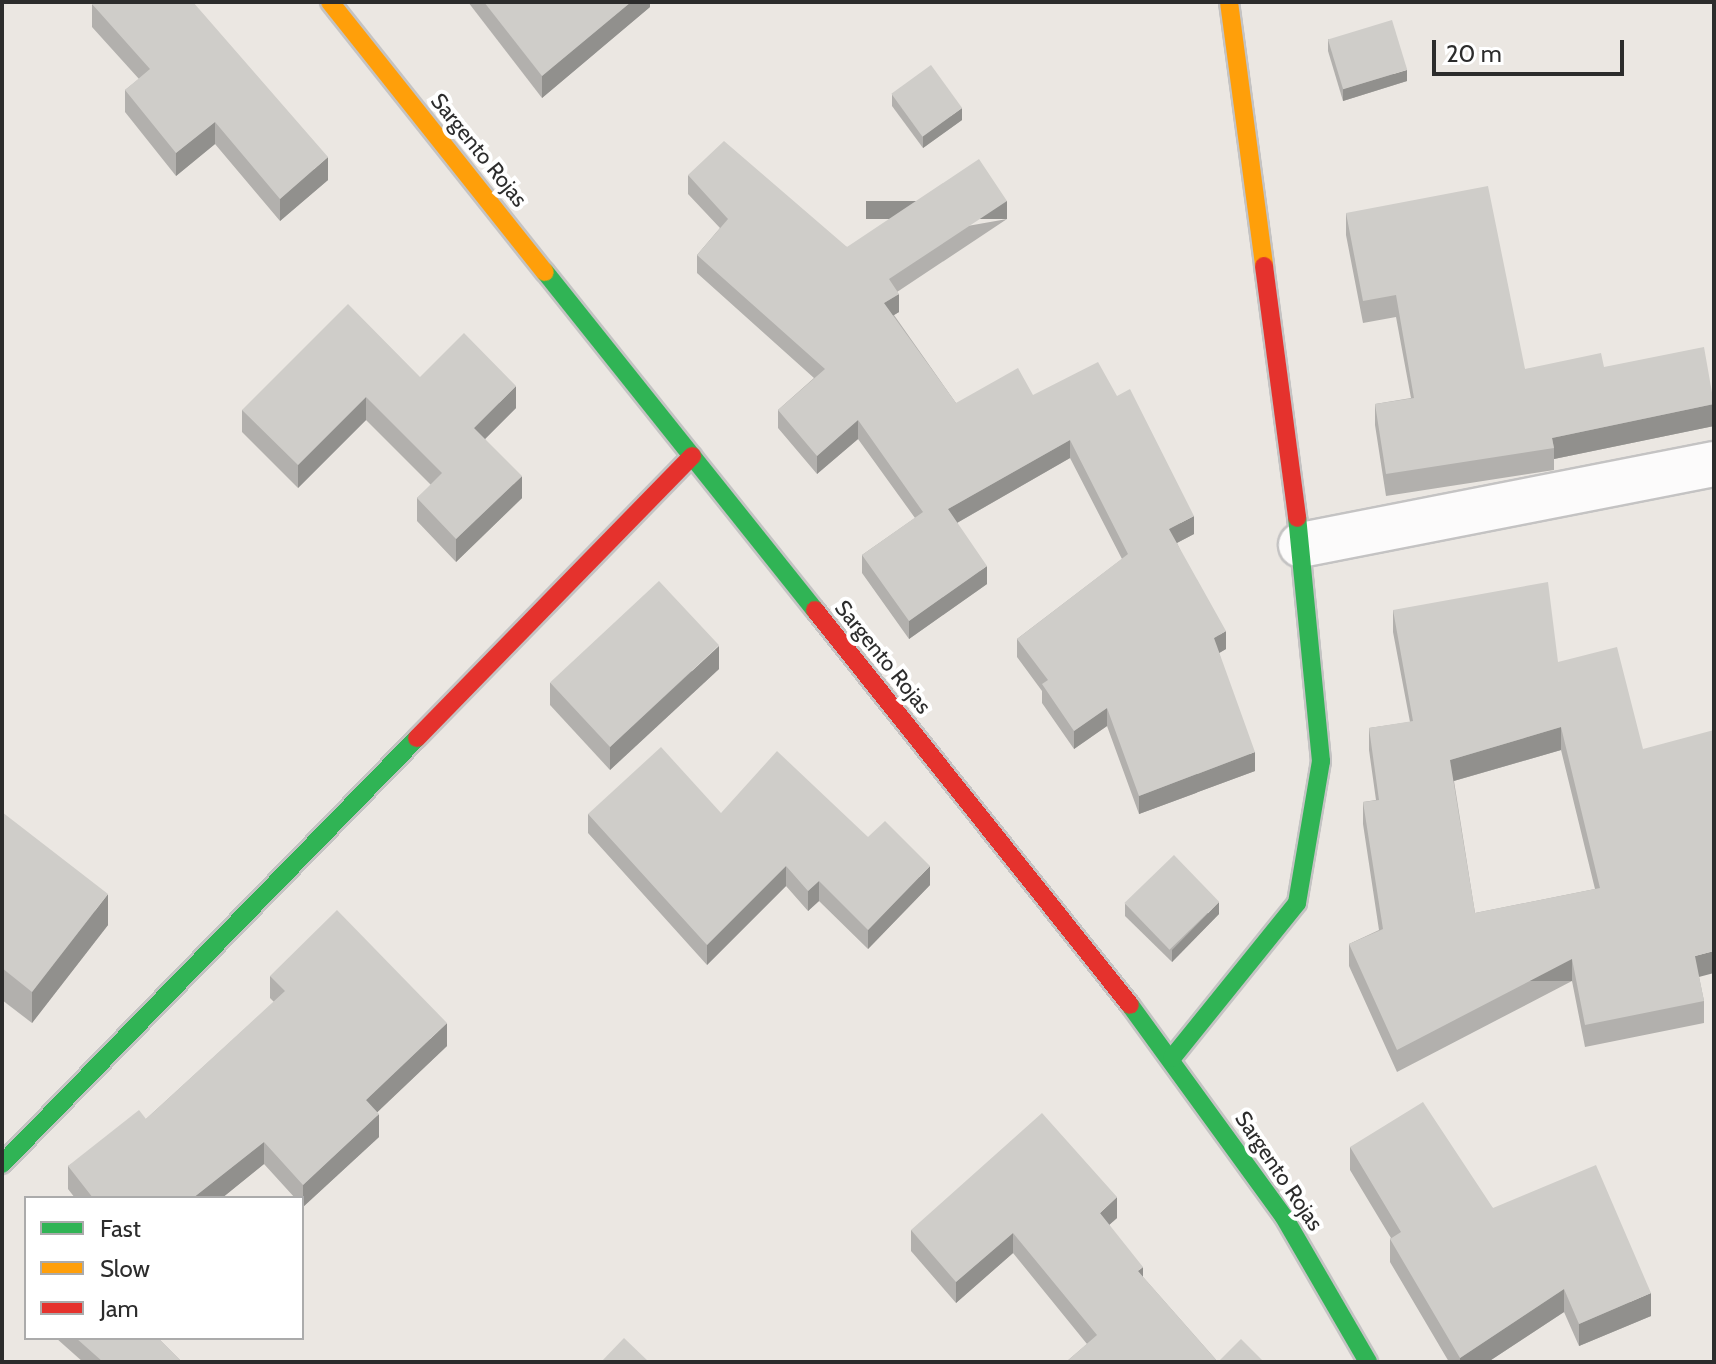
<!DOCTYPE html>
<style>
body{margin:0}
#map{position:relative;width:1716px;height:1364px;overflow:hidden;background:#ebe7e2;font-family:Cabin,sans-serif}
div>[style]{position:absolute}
.roads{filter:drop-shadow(2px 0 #c4c3c3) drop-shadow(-2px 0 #c4c3c3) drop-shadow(0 2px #c4c3c3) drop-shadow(0 -2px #c4c3c3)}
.street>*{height:44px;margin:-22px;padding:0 22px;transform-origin:22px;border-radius:22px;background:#fcfbfb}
.fast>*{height:18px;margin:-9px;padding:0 9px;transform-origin:9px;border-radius:9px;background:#30b455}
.slow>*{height:18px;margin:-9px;padding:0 9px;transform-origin:9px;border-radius:9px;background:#ff9f0a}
.jam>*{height:18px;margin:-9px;padding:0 9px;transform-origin:9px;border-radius:9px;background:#e5322d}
.wall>*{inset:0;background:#b2b0ad}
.shaded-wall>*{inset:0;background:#91908d;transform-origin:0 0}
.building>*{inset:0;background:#cfcdc9;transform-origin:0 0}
span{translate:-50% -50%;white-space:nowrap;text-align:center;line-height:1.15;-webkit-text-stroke:8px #fff;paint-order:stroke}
.street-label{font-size:22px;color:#2c2c2c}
.frame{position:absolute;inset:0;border:4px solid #2c2c2c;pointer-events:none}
.legend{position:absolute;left:24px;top:1196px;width:280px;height:144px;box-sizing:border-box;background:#fff;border:2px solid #ababab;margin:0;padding:10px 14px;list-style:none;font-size:24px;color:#2c2c2c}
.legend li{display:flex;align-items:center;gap:16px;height:40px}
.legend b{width:40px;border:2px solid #ababab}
.scale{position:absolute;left:1432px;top:40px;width:192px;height:36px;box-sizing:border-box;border:4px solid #2c2c2c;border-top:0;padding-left:10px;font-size:24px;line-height:28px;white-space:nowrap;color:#2c2c2c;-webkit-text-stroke:6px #fff;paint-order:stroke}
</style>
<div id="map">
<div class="roads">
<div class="street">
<div style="left:1301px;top:545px;width:421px;rotate:-11.1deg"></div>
</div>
<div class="fast">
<div style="left:545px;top:272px;width:433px;rotate:51.4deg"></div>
<div style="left:1130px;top:1005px;width:262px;rotate:54deg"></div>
<div style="left:1284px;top:1217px;width:168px;rotate:59.9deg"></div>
<div style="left:1172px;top:1058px;width:199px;rotate:-51.1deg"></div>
<div style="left:1297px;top:903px;width:144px;rotate:-80.4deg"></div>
<div style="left:1321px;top:761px;width:244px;rotate:-95.6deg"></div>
<div style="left:2px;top:1164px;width:595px;rotate:-45.75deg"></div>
</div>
<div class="slow">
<div style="left:330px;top:2px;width:345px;rotate:51.5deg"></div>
<div style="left:1229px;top:2px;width:266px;rotate:82.4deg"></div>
</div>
<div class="jam">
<div style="left:1264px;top:266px;width:254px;rotate:82.5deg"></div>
<div style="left:815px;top:610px;width:505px;rotate:51.43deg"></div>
<div style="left:417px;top:738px;width:394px;rotate:-45.7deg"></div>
</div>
</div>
<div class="wall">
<div style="clip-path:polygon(468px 2px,650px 2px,650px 7px,542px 98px)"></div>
<div style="clip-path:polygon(92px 4px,328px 180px,280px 221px,215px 144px,176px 176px,125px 112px,125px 90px,139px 79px,92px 27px)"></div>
<div style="clip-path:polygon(1328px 39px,1407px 81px,1343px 101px,1328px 51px)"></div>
<div style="clip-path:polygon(892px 94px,962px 120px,923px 148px,892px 106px)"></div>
<div style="clip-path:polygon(688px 175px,847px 247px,1007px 219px,897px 292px,899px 312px,894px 315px,956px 403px,1033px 395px,1194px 534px,1177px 543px,1226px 649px,1219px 653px,1255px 771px,1139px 814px,1107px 726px,1074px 749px,1042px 703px,1042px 691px,1017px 657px,1017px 639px,1122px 559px,1070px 458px,957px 523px,987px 584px,909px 639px,862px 573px,862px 555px,915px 518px,858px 439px,817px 474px,778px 428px,778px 410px,814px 378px,697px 273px,697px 255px,720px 228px,688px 194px)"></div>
<div style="clip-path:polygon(1346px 213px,1525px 369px,1604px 367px,1714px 404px,1714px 426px,1554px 459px,1554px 470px,1386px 496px,1375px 425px,1375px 404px,1411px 398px,1396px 317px,1363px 323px,1346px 235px)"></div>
<div style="clip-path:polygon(420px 377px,516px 408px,485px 439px,522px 498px,456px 562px,417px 521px,417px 498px,431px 485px,366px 420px,298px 488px,242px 432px,242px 410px)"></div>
<div style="clip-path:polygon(evenodd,1393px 610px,1558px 662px,1699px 977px,1704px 1001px,1704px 1023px,1585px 1047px,1572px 981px,1397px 1072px,1349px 966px,1349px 944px,1379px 930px,1363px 824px,1363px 802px,1376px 800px,1369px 750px,1369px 728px,1410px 722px,1393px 632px,1393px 610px,1561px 750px,1595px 889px,1475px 913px,1454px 781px,1561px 750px)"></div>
<div style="clip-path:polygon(719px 669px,610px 770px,550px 705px,550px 683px)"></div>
<div style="clip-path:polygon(2px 812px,108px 925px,32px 1023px,2px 1000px)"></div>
<div style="clip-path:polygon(721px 813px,868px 837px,930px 885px,868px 949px,819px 901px,808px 911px,786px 886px,707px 965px,588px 833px,588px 814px)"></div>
<div style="clip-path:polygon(1125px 904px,1219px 914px,1172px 962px,1125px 916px)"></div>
<div style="clip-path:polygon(270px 976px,447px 1046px,377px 1112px,379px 1137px,303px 1207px,302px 1206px,302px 1198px,295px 1198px,264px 1164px,222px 1198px,75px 1198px,68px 1189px,68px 1166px,146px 1119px,274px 1002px,270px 998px)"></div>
<div style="clip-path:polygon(1350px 1147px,1493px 1208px,1651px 1316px,1579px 1346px,1564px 1312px,1488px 1362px,1449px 1362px,1390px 1262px,1390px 1239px,1391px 1238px,1350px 1170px)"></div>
<div style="clip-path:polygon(1117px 1218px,1109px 1225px,1143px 1277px,1218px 1362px,1264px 1362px,1066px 1362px,1087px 1344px,1013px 1253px,956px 1303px,911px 1251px,911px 1230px)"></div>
<div style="clip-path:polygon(56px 1338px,158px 1338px,182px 1362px,83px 1362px)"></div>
</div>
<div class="shaded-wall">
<div style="clip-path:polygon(631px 2px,650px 2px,650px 7px,542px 98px,542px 76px)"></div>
<div style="clip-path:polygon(1407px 70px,1407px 81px,1343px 101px,1343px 89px)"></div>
<div style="clip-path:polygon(962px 108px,962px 120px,923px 148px,923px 136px)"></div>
<div style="clip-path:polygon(215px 122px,215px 144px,176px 176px,176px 153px)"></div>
<div style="clip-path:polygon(328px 157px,328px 180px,280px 221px,280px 199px)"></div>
<div style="left:1007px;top:201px;width:18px;height:141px;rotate:90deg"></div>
<div style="clip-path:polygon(899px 294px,899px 312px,884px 321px,884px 303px)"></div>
<div style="clip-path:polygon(516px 386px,516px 408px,474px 450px,474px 428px)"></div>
<div style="clip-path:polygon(366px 397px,366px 420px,298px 488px,298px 465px)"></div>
<div style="clip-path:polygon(1714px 404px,1714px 426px,1554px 459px,1554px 448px,1552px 438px)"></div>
<div style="clip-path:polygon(858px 420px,858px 439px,817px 474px,817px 456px)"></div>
<div style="clip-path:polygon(1070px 440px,1070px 458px,948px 528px,948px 509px)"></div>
<div style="clip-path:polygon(522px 476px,522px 498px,456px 562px,456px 539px)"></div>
<div style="clip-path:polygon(1194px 516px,1194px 534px,1169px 547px,1169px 529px)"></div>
<div style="clip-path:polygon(987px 566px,987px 584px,909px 639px,909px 621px)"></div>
<div style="clip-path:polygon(1226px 631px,1226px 649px,1214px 656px,1214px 638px)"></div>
<div style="clip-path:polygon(719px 646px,719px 669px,610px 770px,610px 747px)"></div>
<div style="clip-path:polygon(1107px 708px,1107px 726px,1074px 749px,1074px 731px)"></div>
<div style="clip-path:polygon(1561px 727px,1561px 750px,1450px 782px,1450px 760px)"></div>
<div style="clip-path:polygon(1255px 752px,1255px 771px,1139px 814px,1139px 796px)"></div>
<div style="clip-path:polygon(786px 866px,786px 886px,707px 965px,707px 945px)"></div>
<div style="clip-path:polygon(930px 866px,930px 885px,868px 949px,868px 930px)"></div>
<div style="clip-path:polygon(819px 881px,819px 901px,808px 911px,808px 891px)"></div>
<div style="clip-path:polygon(108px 894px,108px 925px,32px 1023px,32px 992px)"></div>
<div style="clip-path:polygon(1219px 902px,1219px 914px,1172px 962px,1172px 950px)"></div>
<div style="clip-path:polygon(1714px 951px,1714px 973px,1695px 978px,1695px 956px)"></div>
<div style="left:1572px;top:959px;width:22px;height:197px;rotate:90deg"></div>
<div style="clip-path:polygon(447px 1023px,447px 1046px,366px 1123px,366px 1100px)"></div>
<div style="clip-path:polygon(379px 1114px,379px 1137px,303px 1207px,303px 1185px)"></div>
<div style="clip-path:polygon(264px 1142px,264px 1164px,222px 1198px,193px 1198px)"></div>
<div style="clip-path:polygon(1117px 1197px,1117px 1218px,1100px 1233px,1100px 1213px)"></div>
<div style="clip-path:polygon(1013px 1233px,1013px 1253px,956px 1303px,956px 1282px)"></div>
<div style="clip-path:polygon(1143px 1267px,1143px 1287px,1138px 1271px)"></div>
<div style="clip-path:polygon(1564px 1289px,1564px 1312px,1488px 1362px,1460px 1362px,1460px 1358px)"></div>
<div style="clip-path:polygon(1651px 1293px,1651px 1316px,1579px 1346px,1579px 1324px)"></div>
</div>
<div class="building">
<div style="clip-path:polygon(94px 2px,193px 2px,328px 157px,280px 199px,215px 122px,176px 153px,125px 90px,150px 69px,92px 4px)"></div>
<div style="clip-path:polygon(484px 2px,631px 2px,542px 76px)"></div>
<div style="left:1392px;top:20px;width:52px;height:67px;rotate:73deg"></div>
<div style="left:931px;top:65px;width:53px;height:49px;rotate:54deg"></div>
<div style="clip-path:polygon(724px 141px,847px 247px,979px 159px,1007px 201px,889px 279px,899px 294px,884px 303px,956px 403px,1018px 368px,1033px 395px,1098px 362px,1117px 396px,1130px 389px,1194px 516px,1169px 529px,1226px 631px,1214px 638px,1255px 752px,1139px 796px,1107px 708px,1074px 731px,1042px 684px,1048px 680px,1017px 639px,1128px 554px,1070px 440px,948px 509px,987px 566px,909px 621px,862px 555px,923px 512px,858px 420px,817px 456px,778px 410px,825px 369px,697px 255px,728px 219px,688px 175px)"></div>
<div style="clip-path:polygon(1488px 186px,1525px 369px,1601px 353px,1604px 367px,1704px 347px,1714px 404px,1552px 438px,1554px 448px,1386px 474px,1375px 404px,1414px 398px,1396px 295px,1363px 301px,1346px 213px)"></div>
<div style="clip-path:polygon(348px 304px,420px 377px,464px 333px,516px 386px,474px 428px,522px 476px,456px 539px,417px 498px,442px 473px,366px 397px,298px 465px,242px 410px)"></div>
<div style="left:659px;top:581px;width:88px;height:149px;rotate:47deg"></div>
<div style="clip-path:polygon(evenodd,1548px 582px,1558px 662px,1617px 647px,1643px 749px,1714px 730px,1714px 951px,1695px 956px,1704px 1001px,1585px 1025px,1572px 959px,1397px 1050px,1349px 944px,1383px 929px,1363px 802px,1379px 800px,1369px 728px,1413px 721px,1393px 610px,1548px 582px,1561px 727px,1600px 888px,1475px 913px,1450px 760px,1561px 727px)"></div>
<div style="clip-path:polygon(661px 747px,721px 813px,777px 751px,868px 837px,885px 821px,930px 866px,868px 930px,819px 881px,808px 891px,786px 866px,707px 945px,588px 814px)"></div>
<div style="clip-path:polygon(2px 812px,108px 894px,32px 992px,2px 968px)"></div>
<div style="left:1174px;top:855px;width:65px;height:69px;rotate:46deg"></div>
<div style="clip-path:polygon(337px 910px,447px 1023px,366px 1100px,379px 1114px,303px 1185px,264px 1142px,193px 1198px,93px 1198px,68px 1166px,139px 1110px,146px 1119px,285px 991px,270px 976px)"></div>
<div style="clip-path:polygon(1423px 1102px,1493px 1208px,1596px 1165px,1651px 1293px,1579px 1324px,1564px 1289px,1460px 1358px,1390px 1239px,1401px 1232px,1350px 1147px)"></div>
<div style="clip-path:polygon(1042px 1113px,1117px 1197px,1100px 1213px,1143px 1267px,1138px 1271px,1218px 1362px,1241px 1339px,1264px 1362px,1066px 1362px,1097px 1335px,1013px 1233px,956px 1282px,911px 1230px)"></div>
<div style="clip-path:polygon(76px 1338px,158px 1338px,182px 1362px,103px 1362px)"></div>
<div style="clip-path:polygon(624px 1338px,649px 1362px,601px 1362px)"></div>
</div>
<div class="street-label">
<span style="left:479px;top:150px;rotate:51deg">Sargento Rojas</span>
<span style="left:883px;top:657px;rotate:51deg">Sargento Rojas</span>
<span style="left:1279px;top:1171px;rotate:56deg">Sargento Rojas</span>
</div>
<div class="frame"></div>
<ul class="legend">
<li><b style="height:10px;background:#30b455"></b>Fast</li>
<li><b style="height:10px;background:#ff9f0a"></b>Slow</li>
<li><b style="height:10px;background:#e5322d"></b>Jam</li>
</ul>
<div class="scale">20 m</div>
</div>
